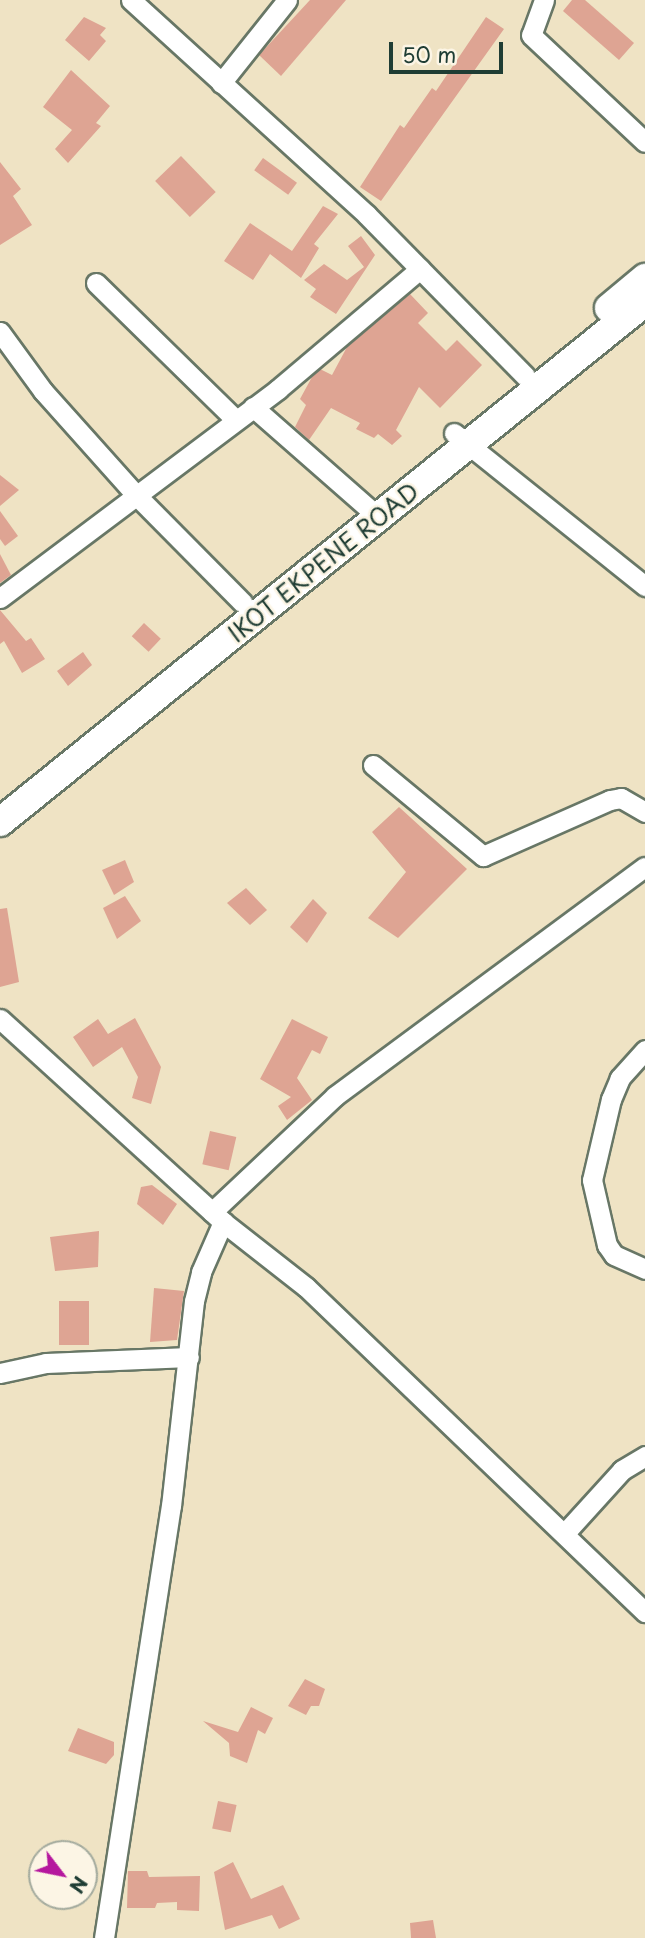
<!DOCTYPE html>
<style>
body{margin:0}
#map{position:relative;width:645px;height:1938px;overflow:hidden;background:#efe3c4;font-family:"Playpen Sans",sans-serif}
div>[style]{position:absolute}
.building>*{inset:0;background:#dea493;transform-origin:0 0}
.roads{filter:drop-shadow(2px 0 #687766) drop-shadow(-2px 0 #687766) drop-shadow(0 2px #687766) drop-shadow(0 -2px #687766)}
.minor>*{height:19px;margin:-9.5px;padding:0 9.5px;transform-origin:9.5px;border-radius:9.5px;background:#fff}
.highway>*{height:28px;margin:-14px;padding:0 14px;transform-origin:14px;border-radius:14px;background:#fff}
span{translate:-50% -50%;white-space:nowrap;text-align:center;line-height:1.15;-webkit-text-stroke:5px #fcf5e5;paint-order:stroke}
.street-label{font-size:24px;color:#1f3d34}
.north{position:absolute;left:28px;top:1840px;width:70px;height:70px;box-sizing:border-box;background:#fcf5e5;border:2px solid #a4ab9e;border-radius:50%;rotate:122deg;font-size:19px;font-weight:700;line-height:28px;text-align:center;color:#1f3d34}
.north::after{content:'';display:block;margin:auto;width:24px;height:32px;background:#b5179e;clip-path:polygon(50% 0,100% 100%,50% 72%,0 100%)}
.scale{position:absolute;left:389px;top:42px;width:114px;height:32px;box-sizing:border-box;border:4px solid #1f3d34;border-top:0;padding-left:9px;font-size:21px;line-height:24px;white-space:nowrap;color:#1f3d34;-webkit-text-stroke:5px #fcf5e5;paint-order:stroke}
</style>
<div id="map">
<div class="building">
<div style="clip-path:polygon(310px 0,346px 0,281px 76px,259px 55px)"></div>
<div style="clip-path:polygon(572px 0,585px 0,634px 43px,619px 60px,563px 11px)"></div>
<div style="clip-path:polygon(84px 17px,106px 28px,100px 35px,106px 41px,89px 61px,65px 40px)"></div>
<div style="clip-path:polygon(486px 17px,504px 29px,381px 201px,360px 187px,400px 125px,404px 128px,432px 88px,436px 91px)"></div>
<div style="clip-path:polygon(71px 70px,110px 106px,96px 123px,101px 126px,68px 163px,55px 149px,72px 130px,43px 107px)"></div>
<div style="left:181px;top:156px;width:50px;height:36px;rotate:46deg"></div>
<div style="left:263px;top:158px;width:42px;height:15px;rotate:36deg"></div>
<div style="clip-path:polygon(0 162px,21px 189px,13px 196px,32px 225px,0 245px)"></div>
<div style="clip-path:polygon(323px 206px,338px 214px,314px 244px,319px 248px,301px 278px,270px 254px,253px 280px,224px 261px,250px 223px,292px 251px)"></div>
<div style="clip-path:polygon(361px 236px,375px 255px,336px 314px,310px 297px,316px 289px,304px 280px,324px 264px,347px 280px,364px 267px,348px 246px)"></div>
<div style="clip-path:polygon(410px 294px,428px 313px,418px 323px,446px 351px,457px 340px,482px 365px,440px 408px,419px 387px,396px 430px,402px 436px,392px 445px,378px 434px,374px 438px,356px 429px,360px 423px,331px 408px,309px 440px,295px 427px,306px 405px,300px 399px,312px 377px,320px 369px,332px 375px,347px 347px)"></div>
<div style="clip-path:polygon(0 475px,19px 490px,0 506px)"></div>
<div style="clip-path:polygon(0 511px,18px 536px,5px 546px,0 539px)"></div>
<div style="clip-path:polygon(0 554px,11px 575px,0 583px)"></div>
<div style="clip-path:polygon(0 610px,26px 641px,31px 638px,45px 659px,22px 673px,4px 641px,0 644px)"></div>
<div style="left:144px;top:623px;width:23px;height:18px;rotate:43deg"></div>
<div style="clip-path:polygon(83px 652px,92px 665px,68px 686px,57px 671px)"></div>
<div style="clip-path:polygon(399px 807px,467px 869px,398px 938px,368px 918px,406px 872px,372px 832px)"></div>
<div style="clip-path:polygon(125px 860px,134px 882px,114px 895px,102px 870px)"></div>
<div style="clip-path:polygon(246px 888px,267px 910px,250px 925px,227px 903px)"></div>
<div style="clip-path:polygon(125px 896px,141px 921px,117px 939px,103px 908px)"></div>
<div style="clip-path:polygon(313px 899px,327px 913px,307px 943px,290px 927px)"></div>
<div style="clip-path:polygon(7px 908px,19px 982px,0 987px,0 909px)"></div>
<div style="clip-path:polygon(135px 1018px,161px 1067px,151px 1104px,132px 1098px,138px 1077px,122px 1047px,93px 1067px,73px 1037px,98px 1019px,108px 1034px)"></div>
<div style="clip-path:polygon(292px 1019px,328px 1037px,320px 1054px,312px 1050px,297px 1078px,312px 1100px,287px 1120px,278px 1106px,291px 1097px,260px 1079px)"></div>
<div style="left:210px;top:1131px;width:27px;height:34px;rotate:13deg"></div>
<div style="clip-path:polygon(152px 1185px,177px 1204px,163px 1225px,137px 1204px,141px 1187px)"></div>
<div style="clip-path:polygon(99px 1231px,98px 1267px,55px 1271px,50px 1237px)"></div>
<div style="clip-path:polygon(154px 1288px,184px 1291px,177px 1340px,150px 1342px)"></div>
<div style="left:89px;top:1301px;width:44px;height:30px;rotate:90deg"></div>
<div style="clip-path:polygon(305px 1679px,325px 1689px,319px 1706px,311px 1706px,306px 1715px,288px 1706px)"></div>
<div style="clip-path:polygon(251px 1707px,273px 1718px,265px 1734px,258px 1730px,247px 1763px,230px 1756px,229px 1743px,203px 1721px,238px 1732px)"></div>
<div style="clip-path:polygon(78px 1728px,114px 1742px,114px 1755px,106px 1764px,68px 1751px)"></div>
<div style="left:218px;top:1801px;width:19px;height:28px;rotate:12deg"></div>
<div style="clip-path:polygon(233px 1862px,251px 1899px,283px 1885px,300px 1919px,279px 1929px,272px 1915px,225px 1930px,214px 1872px)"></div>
<div style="clip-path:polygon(128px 1871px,147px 1871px,149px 1877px,200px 1876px,199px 1911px,177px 1910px,177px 1902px,157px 1903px,155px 1908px,127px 1908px)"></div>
<div style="clip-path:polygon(433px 1920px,436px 1938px,411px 1938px,410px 1923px)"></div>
</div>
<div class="roads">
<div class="minor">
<div style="left:131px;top:0;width:319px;rotate:42.3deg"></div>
<div style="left:367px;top:215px;width:226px;rotate:45.5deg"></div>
<div style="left:544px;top:0;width:37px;rotate:110deg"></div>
<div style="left:531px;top:35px;width:156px;rotate:43.2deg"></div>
<div style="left:221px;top:83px;width:106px;rotate:-51.5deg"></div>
<div style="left:96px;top:283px;width:196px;rotate:44.4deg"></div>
<div style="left:0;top:332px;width:73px;rotate:53.9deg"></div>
<div style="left:43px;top:391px;width:138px;rotate:48.2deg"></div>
<div style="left:135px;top:494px;width:153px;rotate:45.3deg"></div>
<div style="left:253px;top:407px;width:167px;rotate:41.3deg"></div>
<div style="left:454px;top:433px;width:245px;rotate:38.7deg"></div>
<div style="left:0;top:598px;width:348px;rotate:-36.9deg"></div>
<div style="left:278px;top:389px;width:186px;rotate:-40.2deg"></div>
<div style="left:373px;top:765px;width:143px;rotate:39.6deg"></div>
<div style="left:483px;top:856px;width:139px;rotate:-23.8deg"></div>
<div style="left:610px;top:800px;width:11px;rotate:-10deg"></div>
<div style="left:621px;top:798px;width:28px;rotate:30deg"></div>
<div style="left:0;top:1019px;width:302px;rotate:42.3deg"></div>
<div style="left:223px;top:1222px;width:105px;rotate:38.1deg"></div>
<div style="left:306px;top:1287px;width:470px;rotate:43.8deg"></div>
<div style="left:645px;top:1050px;width:38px;rotate:132deg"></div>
<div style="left:620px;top:1078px;width:23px;rotate:113deg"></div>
<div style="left:611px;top:1099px;width:83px;rotate:103.2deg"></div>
<div style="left:592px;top:1180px;width:67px;rotate:77deg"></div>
<div style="left:607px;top:1245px;width:12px;rotate:55deg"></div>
<div style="left:614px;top:1255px;width:34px;rotate:24deg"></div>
<div style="left:212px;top:1212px;width:169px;rotate:-43.3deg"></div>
<div style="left:335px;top:1096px;width:385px;rotate:-36.5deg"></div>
<div style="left:0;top:1373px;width:47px;rotate:-12.3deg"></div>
<div style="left:46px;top:1363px;width:143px;rotate:-2.4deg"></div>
<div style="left:564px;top:1534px;width:86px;rotate:-47.8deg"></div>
<div style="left:622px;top:1470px;width:27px;rotate:-31deg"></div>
<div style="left:104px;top:1938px;width:437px;rotate:-81.2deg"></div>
<div style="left:171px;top:1506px;width:206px;rotate:-83.6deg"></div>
<div style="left:194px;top:1301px;width:30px;rotate:-76deg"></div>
<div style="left:201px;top:1272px;width:55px;rotate:-66.3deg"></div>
</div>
<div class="highway">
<div style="left:609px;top:308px;width:47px;rotate:-39.8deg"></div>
<div style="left:0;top:822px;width:829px;rotate:-38.88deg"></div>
</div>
</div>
<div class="street-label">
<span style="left:323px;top:562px;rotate:-39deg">IKOT EKPENE ROAD</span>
</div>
<div class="north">N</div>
<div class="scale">50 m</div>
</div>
